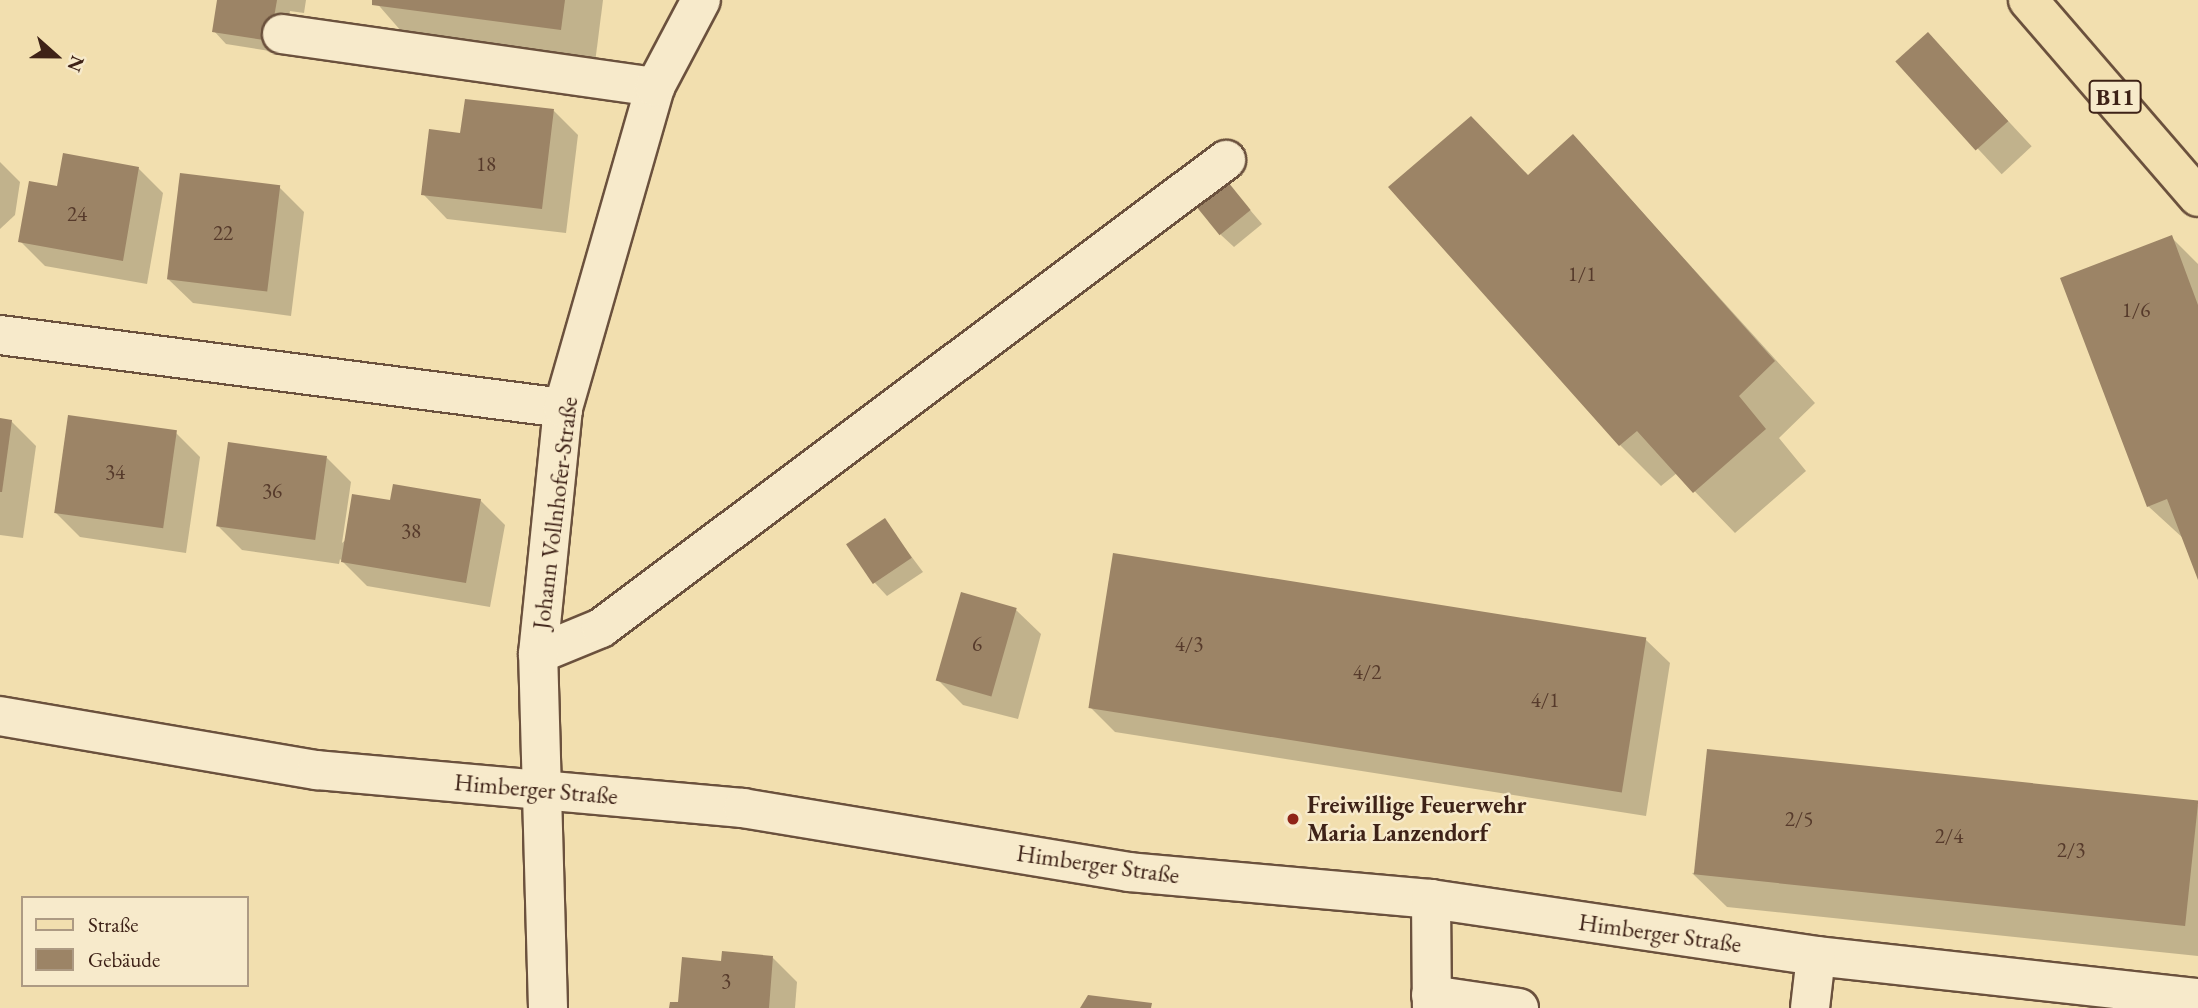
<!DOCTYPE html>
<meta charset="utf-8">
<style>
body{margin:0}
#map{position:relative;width:2198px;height:1008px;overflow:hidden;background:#f2dfaf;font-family:"EB Garamond",serif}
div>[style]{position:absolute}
.shadow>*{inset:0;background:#0003;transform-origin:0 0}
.building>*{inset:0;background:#9c8466;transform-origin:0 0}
.roads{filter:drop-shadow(2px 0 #6b513d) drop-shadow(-2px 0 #6b513d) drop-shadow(0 2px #6b513d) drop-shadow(0 -2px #6b513d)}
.minor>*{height:38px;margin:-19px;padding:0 19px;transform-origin:19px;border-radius:19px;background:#f7eacb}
.major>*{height:38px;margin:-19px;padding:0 19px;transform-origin:19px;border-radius:19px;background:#f2dfaf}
.dots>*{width:19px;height:19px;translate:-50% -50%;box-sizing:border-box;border:4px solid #f7eacb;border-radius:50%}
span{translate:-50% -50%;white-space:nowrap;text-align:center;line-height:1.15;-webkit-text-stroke:5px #f7eacb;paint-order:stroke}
.number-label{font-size:21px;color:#563a2b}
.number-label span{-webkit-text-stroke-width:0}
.shield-label span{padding:2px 5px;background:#f7eacb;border:2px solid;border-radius:5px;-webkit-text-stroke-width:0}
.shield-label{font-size:23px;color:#3e2217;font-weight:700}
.street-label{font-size:24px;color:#3e2217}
.poi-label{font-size:24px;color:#3e2217;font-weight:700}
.left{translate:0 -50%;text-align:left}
.legend{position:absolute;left:21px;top:896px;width:228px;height:91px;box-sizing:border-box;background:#f7eacb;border:2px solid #ad9a83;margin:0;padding:9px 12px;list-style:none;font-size:21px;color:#3e2217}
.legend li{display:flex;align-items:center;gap:14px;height:35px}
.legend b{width:35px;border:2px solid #ad9a83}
.north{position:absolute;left:21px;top:21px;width:70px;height:70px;-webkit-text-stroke:5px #f7eacb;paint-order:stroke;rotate:111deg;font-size:19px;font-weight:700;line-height:28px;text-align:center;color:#3e2217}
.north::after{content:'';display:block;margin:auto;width:24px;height:32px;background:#3e2217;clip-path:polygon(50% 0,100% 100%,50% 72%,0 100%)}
</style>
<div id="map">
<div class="shadow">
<div style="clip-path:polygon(219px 0,306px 0,304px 13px,290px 11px,282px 53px,226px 44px,214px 31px)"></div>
<div style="clip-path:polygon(374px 0,603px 0,595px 63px,408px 39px)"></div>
<div style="left:1928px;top:35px;width:152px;height:41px;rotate:47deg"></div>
<div style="clip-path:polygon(554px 111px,578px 135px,566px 233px,447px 219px,423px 194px,462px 134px)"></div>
<div style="clip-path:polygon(1573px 136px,1815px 403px,1779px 438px,1806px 471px,1735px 533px,1677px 473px,1661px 486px,1620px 445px,1390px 188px,1529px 177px)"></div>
<div style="clip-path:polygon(0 162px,20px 182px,15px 215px,0 229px)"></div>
<div style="clip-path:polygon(138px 168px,163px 193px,147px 284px,45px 266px,20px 241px,58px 188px)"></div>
<div style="clip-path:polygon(1228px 184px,1262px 224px,1234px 247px,1221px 235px)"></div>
<div style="clip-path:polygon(279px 187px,304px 212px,291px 316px,193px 303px,168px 279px)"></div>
<div style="clip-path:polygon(2171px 237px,2198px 264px,2198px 576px,2184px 539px,2148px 506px)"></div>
<div style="clip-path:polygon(0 420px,11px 421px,36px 446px,23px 538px,0 535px)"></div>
<div style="clip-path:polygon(176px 433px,200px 457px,186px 553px,80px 537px,56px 513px)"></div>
<div style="clip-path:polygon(327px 458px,351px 482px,342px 543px,391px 502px,480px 500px,505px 525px,490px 607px,367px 586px,340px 559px,339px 564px,242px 550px,217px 525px)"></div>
<div style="clip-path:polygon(884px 520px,923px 572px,887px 596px,875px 583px)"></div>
<div style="clip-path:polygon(1016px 610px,1041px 634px,1018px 719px,963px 705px,938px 680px)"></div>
<div style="clip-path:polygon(1645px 639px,1670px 663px,1646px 816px,1115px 732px,1090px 707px)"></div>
<div style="clip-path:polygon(2198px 805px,2198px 956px,1727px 907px,1692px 873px)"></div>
<div style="clip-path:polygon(773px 958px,797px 982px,795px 1008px,671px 1008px,723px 963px)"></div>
</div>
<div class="building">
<div style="clip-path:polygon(217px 0,277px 0,270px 41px,212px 32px)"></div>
<div style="clip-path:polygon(372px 0,565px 0,561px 30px,372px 5px)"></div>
<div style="left:1928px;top:32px;width:120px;height:44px;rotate:48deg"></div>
<div style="clip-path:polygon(465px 99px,554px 109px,542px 209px,421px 195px,429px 129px,460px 133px)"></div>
<div style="clip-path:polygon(1471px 116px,1528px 175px,1573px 134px,1775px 361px,1739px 396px,1766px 429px,1693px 493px,1637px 431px,1619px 446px,1388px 187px)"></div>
<div style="clip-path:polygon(63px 153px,139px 167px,123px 261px,18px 242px,29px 181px,57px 186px)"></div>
<div style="left:180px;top:173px;width:101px;height:107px;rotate:7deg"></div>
<div style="left:1228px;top:182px;width:36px;height:40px;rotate:51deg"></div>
<div style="clip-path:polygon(2172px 235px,2198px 305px,2198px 580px,2167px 499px,2147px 507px,2060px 278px)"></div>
<div style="left:68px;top:415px;width:110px;height:99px;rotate:8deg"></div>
<div style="clip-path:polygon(0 418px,12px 420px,2px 492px,0 492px)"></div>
<div style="left:228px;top:442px;width:100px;height:85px;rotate:8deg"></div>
<div style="clip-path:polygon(393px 484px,481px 499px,466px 583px,341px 562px,352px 494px,390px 500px)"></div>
<div style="left:885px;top:518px;width:48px;height:47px;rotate:56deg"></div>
<div style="left:1113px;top:553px;width:540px;height:157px;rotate:9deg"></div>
<div style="left:961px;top:592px;width:58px;height:92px;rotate:16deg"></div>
<div style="left:1707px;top:749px;width:494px;height:126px;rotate:6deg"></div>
<div style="clip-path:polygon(722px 951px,773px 956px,769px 1008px,669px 1008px,670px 1002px,678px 1002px,682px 957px,721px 961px)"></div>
<div style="clip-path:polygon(1088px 995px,1152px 1003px,1151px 1008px,1080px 1008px)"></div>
</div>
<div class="roads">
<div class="minor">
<div style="left:282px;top:34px;width:377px;rotate:8.1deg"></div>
<div style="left:0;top:335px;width:568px;rotate:7.39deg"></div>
<div style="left:538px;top:654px;width:68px;rotate:-22.4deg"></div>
<div style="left:601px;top:628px;width:781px;rotate:-36.83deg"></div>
<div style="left:0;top:716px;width:322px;rotate:9.7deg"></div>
<div style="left:317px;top:770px;width:428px;rotate:5.1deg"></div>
<div style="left:743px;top:808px;width:391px;rotate:9.4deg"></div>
<div style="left:1129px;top:872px;width:303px;rotate:5.1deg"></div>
<div style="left:1431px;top:899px;width:389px;rotate:8.4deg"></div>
<div style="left:1816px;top:956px;width:384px;rotate:6.3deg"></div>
<div style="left:1431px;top:899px;width:109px;rotate:89.5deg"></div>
<div style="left:1431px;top:995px;width:89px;rotate:8.4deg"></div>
<div style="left:548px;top:1008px;width:354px;rotate:-91.6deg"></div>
<div style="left:538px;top:654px;width:247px;rotate:-84.2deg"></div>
<div style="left:563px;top:408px;width:334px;rotate:-74deg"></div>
<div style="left:655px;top:87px;width:98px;rotate:-62.1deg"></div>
<div style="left:1810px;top:1008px;width:52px;rotate:-83.4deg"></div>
</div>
<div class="major">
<div style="left:2028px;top:0;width:260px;rotate:49.2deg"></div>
</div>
</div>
<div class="dots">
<div style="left:1293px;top:819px;background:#8f2418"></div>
</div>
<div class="number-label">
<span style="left:486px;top:164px">18</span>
<span style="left:77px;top:214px">24</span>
<span style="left:223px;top:233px">22</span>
<span style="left:1582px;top:274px">1/1</span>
<span style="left:2136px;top:310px">1/6</span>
<span style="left:115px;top:472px">34</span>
<span style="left:272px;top:491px">36</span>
<span style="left:411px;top:531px">38</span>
<span style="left:977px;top:644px">6</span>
<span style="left:1189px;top:644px">4/3</span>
<span style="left:1367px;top:672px">4/2</span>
<span style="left:1545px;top:700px">4/1</span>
<span style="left:1799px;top:819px">2/5</span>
<span style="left:1949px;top:836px">2/4</span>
<span style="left:2071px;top:850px">2/3</span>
<span style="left:726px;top:981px">3</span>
</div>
<div class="shield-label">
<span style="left:2115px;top:97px">B11</span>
</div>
<div class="street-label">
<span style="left:555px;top:513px;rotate:-83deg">Johann Vollnhofer-Straße</span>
<span style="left:536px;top:789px;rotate:5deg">Himberger Straße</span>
<span style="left:1098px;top:864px;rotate:8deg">Himberger Straße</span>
<span style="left:1660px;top:933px;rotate:8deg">Himberger Straße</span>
</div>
<div class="poi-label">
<span class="left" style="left:1307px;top:819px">Freiwillige Feuerwehr<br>Maria Lanzendorf</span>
</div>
<ul class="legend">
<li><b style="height:9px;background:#f2dfaf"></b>Straße</li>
<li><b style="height:19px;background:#9c8466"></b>Gebäude</li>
</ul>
<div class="north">N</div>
</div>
